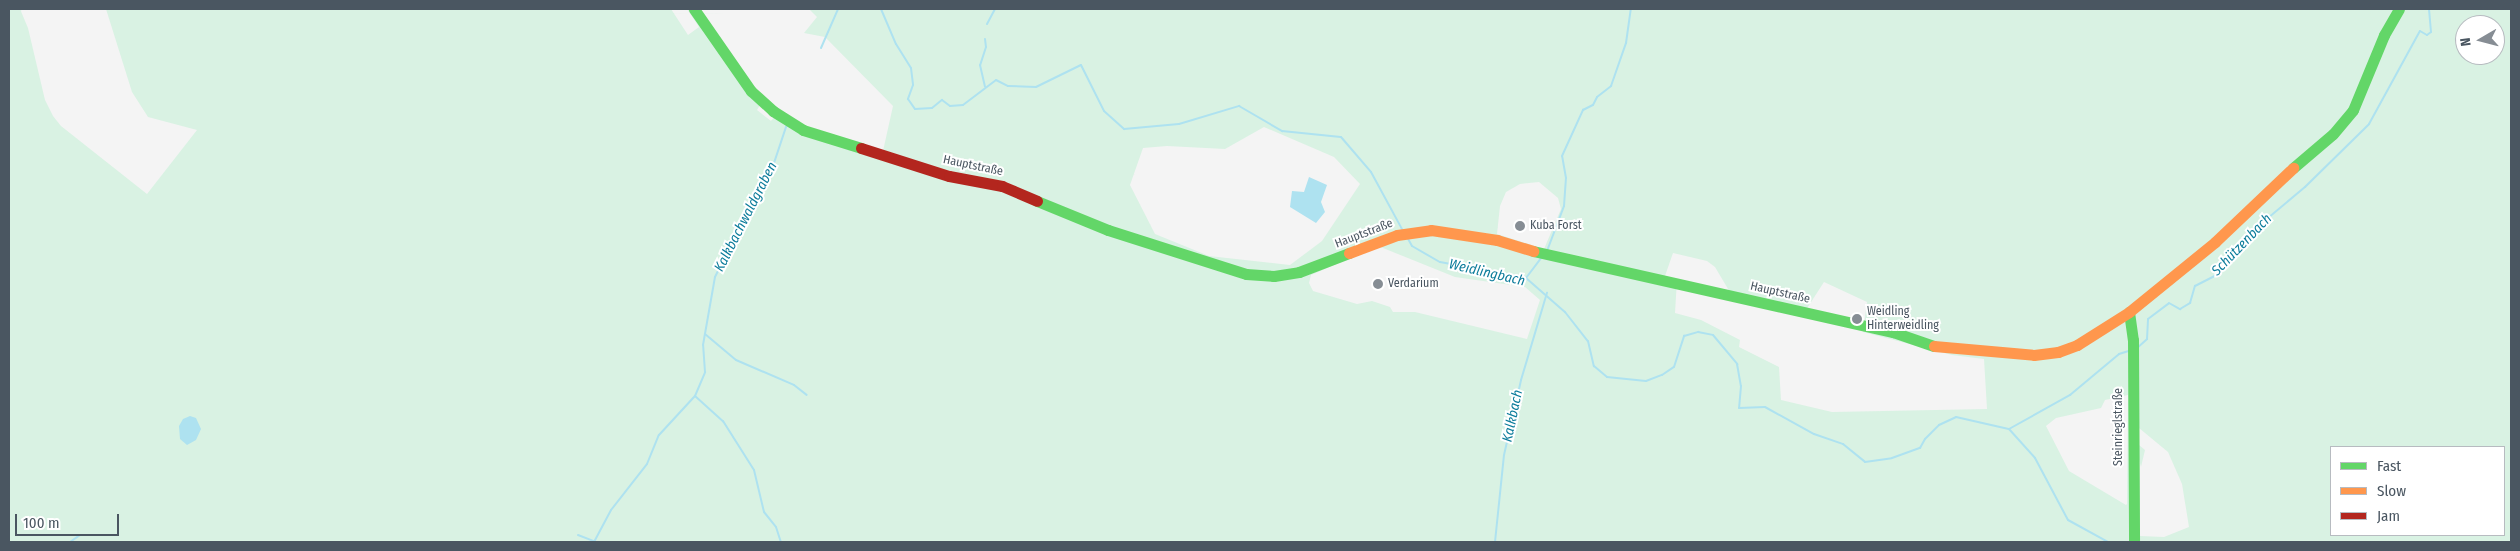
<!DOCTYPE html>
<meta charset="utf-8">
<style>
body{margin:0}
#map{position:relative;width:2520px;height:551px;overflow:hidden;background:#f4f4f4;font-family:"Fira Sans Condensed",sans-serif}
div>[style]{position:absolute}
.green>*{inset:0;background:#d9f2e3}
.water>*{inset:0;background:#aee2f0}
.stream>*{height:2px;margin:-1px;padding:0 1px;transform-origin:1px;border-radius:1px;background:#aee2f0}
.fast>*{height:11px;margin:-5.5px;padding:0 5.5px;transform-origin:5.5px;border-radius:5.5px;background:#63d668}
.slow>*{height:11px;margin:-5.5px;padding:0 5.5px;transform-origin:5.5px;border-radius:5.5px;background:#ff974d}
.jam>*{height:11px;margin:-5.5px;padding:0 5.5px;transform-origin:5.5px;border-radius:5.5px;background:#b3261e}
.dots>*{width:14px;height:14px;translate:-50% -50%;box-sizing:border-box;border:2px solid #fff;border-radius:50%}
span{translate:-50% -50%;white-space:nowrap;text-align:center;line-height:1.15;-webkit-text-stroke:4px #fff;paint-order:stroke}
.street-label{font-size:12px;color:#4a5661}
.poi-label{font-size:12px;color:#4a5661}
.left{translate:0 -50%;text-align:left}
.water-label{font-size:14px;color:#0c7c9b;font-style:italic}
.frame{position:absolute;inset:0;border:10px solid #4a5661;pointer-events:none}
.legend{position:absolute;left:2330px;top:446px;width:175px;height:90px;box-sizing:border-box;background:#fff;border:1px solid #b7bbc0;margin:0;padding:6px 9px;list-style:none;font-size:15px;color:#4a5661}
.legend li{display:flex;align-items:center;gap:10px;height:25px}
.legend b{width:25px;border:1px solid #b7bbc0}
.north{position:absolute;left:2455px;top:15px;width:50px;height:50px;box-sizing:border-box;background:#fff;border:1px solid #b7bbc0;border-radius:50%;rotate:262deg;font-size:14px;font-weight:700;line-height:20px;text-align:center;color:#4a5661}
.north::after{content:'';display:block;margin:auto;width:18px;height:22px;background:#868d94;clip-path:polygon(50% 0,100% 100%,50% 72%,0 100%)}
.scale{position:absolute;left:15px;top:514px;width:104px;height:22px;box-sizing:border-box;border:2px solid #4a5661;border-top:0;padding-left:6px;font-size:15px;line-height:18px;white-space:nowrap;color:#4a5661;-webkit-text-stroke:4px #fff;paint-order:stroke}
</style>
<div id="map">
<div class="green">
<div style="clip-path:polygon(evenodd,9px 9px,20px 9px,28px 28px,45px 100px,53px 116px,61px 126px,147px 194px,197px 130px,148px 117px,132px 92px,106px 9px,671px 9px,688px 35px,699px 27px,687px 9px,699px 9px,750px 85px,767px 104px,804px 127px,883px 151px,893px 106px,825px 37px,804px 33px,817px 17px,809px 9px,2511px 9px,2511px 542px,9px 542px,9px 9px,2465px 25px,2495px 25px,2495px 55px,2465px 55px,2465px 25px,9px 9px,760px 105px,775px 116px,771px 121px,757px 110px,760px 105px,9px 9px,1264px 127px,1334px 157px,1360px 184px,1322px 241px,1290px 265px,1209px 256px,1155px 234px,1130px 185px,1143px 148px,1167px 146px,1225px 149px,1264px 127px,9px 9px,1539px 182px,1558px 198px,1561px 209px,1544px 249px,1497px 234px,1500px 206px,1506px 192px,1520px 184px,1539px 182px,9px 9px,1378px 246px,1455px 277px,1525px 287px,1540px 300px,1527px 339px,1415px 312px,1393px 312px,1390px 307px,1372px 301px,1357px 304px,1313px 291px,1309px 283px,1311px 275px,1378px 246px,9px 9px,1673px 253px,1707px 261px,1715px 267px,1734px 299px,1804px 313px,1824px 282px,1867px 302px,1863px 332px,1952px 355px,1984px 359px,1987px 409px,1832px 412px,1781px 400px,1779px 367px,1739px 347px,1740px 340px,1701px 320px,1675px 313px,1677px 280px,1665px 276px,1673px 253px,9px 9px,2128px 395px,2127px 504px,2126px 505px,2069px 471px,2046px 426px,2056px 418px,2101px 408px,2105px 400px,2128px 395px,9px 9px,2139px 428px,2168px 452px,2182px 484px,2189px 527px,2164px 537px,2140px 536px,2139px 459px,2141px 467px,2145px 450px,2139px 445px,2139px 428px,9px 9px,2331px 447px,2504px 447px,2504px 535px,2331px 535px,2331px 447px)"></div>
</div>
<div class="water">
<div style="clip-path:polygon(1309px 177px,1327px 185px,1321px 202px,1325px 212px,1316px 223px,1290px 207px,1292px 191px,1304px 192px)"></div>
<div style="clip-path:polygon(190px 416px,196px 418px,201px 429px,196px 440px,187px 445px,180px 439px,179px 426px,183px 419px)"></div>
</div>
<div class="stream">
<div style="left:881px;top:9px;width:38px;rotate:67deg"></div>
<div style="left:896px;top:44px;width:28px;rotate:58deg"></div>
<div style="left:911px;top:68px;width:17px;rotate:83deg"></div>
<div style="left:913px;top:85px;width:15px;rotate:110deg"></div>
<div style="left:908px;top:99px;width:12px;rotate:55deg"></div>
<div style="left:915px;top:109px;width:17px;rotate:-3deg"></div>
<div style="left:932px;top:108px;width:13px;rotate:-39deg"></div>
<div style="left:942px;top:100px;width:10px;rotate:37deg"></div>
<div style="left:950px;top:106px;width:13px;rotate:-4deg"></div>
<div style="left:963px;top:105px;width:41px;rotate:-37.1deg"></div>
<div style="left:996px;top:80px;width:13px;rotate:27deg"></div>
<div style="left:1008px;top:86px;width:28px;rotate:2deg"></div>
<div style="left:1036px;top:87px;width:50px;rotate:-26.1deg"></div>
<div style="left:1081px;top:65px;width:51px;rotate:63.4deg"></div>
<div style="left:1104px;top:111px;width:27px;rotate:42deg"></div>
<div style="left:1124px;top:129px;width:55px;rotate:-5.2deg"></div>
<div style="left:1179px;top:124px;width:63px;rotate:-16.7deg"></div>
<div style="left:1239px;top:106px;width:50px;rotate:30.2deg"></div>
<div style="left:1282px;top:131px;width:59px;rotate:5.8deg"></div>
<div style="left:1341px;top:137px;width:46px;rotate:49.4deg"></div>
<div style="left:1371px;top:172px;width:67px;rotate:61.5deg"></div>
<div style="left:987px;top:24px;width:17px;rotate:-62deg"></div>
<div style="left:985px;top:39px;width:8px;rotate:83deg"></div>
<div style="left:986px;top:47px;width:19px;rotate:108deg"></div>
<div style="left:980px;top:65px;width:22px;rotate:77deg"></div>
<div style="left:821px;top:48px;width:43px;rotate:-66.4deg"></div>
<div style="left:1407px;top:237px;width:10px;rotate:61deg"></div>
<div style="left:1412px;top:246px;width:32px;rotate:30deg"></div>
<div style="left:1440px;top:262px;width:87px;rotate:10.5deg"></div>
<div style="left:1526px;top:278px;width:52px;rotate:41.1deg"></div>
<div style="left:1565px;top:312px;width:37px;rotate:52deg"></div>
<div style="left:1588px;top:341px;width:26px;rotate:77deg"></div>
<div style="left:1594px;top:366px;width:17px;rotate:40deg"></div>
<div style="left:1607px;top:377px;width:39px;rotate:6deg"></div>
<div style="left:1646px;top:381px;width:17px;rotate:-21deg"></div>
<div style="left:1662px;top:375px;width:14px;rotate:-34deg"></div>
<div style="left:1674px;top:367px;width:33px;rotate:-72deg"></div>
<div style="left:1684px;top:336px;width:15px;rotate:-16deg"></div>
<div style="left:1698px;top:332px;width:15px;rotate:11deg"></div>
<div style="left:1713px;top:335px;width:38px;rotate:50deg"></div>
<div style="left:1737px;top:364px;width:22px;rotate:80deg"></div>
<div style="left:1741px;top:386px;width:22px;rotate:95deg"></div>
<div style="left:1739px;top:408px;width:26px;rotate:-2deg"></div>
<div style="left:1765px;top:407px;width:56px;rotate:28.9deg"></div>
<div style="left:1814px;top:434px;width:31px;rotate:19deg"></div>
<div style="left:1843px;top:444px;width:28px;rotate:39deg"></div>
<div style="left:1865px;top:462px;width:27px;rotate:-8deg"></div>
<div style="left:1892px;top:458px;width:30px;rotate:-20deg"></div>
<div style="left:1920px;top:448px;width:10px;rotate:-61deg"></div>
<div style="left:1925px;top:439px;width:20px;rotate:-45deg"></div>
<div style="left:1939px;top:425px;width:19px;rotate:-25deg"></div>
<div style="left:1956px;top:417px;width:54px;rotate:12.8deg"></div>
<div style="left:2009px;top:429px;width:39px;rotate:48deg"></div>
<div style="left:2035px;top:458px;width:70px;rotate:62deg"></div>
<div style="left:2068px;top:520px;width:46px;rotate:28.8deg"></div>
<div style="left:1547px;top:251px;width:48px;rotate:-69.3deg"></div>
<div style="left:1564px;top:206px;width:28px;rotate:-86deg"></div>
<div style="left:1566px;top:178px;width:22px;rotate:-100deg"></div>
<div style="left:1562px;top:156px;width:51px;rotate:-65.5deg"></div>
<div style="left:1583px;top:110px;width:11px;rotate:-27deg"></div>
<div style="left:1593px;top:105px;width:9px;rotate:-63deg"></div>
<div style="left:1597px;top:97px;width:18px;rotate:-38deg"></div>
<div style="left:1611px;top:86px;width:46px;rotate:-70.8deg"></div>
<div style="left:1626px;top:43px;width:34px;rotate:-82deg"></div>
<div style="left:1526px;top:278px;width:25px;rotate:-53deg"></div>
<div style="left:705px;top:334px;width:40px;rotate:40deg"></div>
<div style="left:736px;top:360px;width:63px;rotate:23.3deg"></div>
<div style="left:794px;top:385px;width:16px;rotate:38deg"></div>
<div style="left:2136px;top:349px;width:15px;rotate:-42deg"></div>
<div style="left:2147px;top:339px;width:20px;rotate:-87deg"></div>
<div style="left:2148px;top:319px;width:26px;rotate:-37deg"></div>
<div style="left:2169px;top:303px;width:13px;rotate:29deg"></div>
<div style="left:2180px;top:309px;width:12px;rotate:-31deg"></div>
<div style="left:2190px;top:303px;width:18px;rotate:-74deg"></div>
<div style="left:2195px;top:286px;width:22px;rotate:-27deg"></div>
<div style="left:2215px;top:276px;width:55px;rotate:-50.9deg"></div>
<div style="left:2250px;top:233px;width:72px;rotate:-39.9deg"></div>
<div style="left:2305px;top:187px;width:90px;rotate:-44.5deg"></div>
<div style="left:2369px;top:124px;width:106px;rotate:-61.3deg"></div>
<div style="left:2420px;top:31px;width:8px;rotate:30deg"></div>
<div style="left:2427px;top:35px;width:5px;rotate:-37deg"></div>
<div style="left:2431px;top:32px;width:23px;rotate:-95deg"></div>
<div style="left:695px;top:396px;width:38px;rotate:42deg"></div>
<div style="left:723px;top:421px;width:58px;rotate:57.7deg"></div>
<div style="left:754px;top:470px;width:43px;rotate:76.6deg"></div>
<div style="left:764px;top:512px;width:19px;rotate:51deg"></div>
<div style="left:776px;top:527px;width:16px;rotate:72deg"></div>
<div style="left:2009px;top:429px;width:70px;rotate:-29.1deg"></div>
<div style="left:2070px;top:395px;width:64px;rotate:-39.9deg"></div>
<div style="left:2119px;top:354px;width:10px;rotate:-17deg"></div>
<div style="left:578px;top:535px;width:17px;rotate:21deg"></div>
<div style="left:70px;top:542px;width:12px;rotate:-35deg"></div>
<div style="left:594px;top:542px;width:36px;rotate:-62deg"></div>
<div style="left:611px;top:510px;width:58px;rotate:-52deg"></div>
<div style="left:647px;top:464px;width:31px;rotate:-68deg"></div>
<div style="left:659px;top:435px;width:53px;rotate:-47.3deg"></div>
<div style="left:695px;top:396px;width:26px;rotate:-67deg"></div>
<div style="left:705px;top:372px;width:27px;rotate:-94deg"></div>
<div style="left:703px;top:345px;width:69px;rotate:-80deg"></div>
<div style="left:715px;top:277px;width:77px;rotate:-63.8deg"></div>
<div style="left:749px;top:208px;width:39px;rotate:-58deg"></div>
<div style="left:770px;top:175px;width:51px;rotate:-71.6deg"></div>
<div style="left:1495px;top:542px;width:87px;rotate:-84.1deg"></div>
<div style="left:1504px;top:455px;width:77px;rotate:-77.2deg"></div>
<div style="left:1521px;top:380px;width:91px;rotate:-73.4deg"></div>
</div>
<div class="fast">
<div style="left:694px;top:9px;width:100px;rotate:55.2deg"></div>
<div style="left:751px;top:91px;width:30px;rotate:42deg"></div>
<div style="left:773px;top:111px;width:36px;rotate:32deg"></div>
<div style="left:803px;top:130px;width:61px;rotate:17.2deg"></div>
<div style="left:2293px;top:168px;width:52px;rotate:-40.4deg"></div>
<div style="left:2333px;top:134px;width:31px;rotate:-50deg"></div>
<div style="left:2353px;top:110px;width:81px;rotate:-67.5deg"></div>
<div style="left:2384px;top:35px;width:30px;rotate:-60deg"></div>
<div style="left:1037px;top:201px;width:77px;rotate:22.2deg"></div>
<div style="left:1108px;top:230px;width:145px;rotate:17.7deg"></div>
<div style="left:1246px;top:274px;width:28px;rotate:4deg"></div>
<div style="left:1274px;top:276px;width:25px;rotate:-9deg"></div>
<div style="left:1299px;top:272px;width:53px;rotate:-20.8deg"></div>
<div style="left:1533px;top:251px;width:369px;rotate:12.7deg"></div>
<div style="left:1893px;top:332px;width:43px;rotate:18.9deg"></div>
<div style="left:2129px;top:312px;width:28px;rotate:82deg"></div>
<div style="left:2133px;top:340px;width:202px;rotate:89.7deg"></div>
</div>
<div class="slow">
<div style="left:1349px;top:253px;width:51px;rotate:-20.6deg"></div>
<div style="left:1397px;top:235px;width:34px;rotate:-8deg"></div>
<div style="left:1431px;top:230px;width:67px;rotate:8.6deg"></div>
<div style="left:1497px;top:240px;width:38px;rotate:17deg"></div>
<div style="left:1934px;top:346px;width:100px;rotate:5.1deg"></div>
<div style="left:2034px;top:355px;width:24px;rotate:-7deg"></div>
<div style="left:2058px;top:352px;width:20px;rotate:-20deg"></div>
<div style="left:2077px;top:345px;width:62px;rotate:-32.4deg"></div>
<div style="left:2129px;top:312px;width:111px;rotate:-39.1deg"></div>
<div style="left:2215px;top:242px;width:108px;rotate:-43.5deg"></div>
</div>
<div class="jam">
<div style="left:861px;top:148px;width:92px;rotate:17.7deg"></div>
<div style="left:949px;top:176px;width:54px;rotate:10.7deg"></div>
<div style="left:1002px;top:186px;width:38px;rotate:23deg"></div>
</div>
<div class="dots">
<div style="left:1520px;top:226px;background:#868d94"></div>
<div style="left:1378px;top:284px;background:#868d94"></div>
<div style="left:1857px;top:319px;background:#868d94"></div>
</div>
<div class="street-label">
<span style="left:973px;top:166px;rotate:12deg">Hauptstraße</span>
<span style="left:1364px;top:234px;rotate:-21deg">Hauptstraße</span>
<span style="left:1780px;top:293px;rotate:13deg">Hauptstraße</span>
<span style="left:2119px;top:427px;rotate:-90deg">Steinrieglstraße</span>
</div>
<div class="poi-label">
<span class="left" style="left:1530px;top:226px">Kuba Forst</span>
<span class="left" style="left:1388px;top:284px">Verdarium</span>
<span class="left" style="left:1867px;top:319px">Weidling<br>Hinterweidling</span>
</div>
<div class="water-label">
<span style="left:746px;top:217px;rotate:-63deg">Kalkbachwaldgraben</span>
<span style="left:2242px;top:245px;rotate:-46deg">Schützenbach</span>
<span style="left:1487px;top:273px;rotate:13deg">Weidlingbach</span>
<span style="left:1513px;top:416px;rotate:-78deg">Kalkbach</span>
</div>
<div class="frame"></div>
<ul class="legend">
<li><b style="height:6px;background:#63d668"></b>Fast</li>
<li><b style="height:6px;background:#ff974d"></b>Slow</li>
<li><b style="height:6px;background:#b3261e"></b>Jam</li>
</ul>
<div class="north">N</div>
<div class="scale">100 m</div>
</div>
